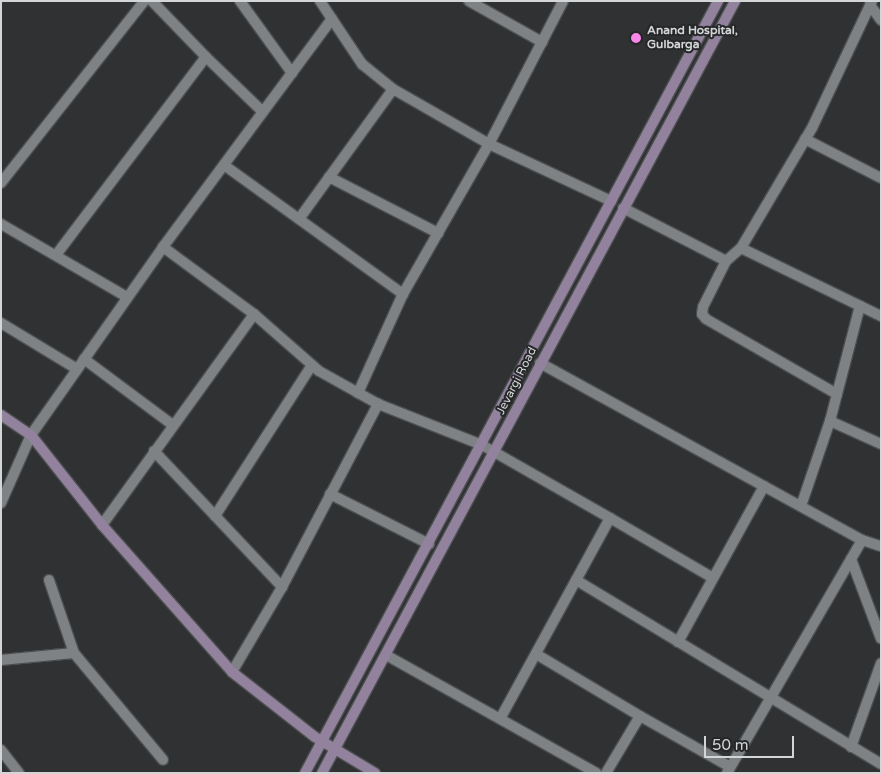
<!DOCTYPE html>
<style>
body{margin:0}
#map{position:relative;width:882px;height:774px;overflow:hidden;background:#2f3133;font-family:"Varela Round",sans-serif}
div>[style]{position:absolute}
.roads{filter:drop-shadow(1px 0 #4c4e4f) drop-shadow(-1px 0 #4c4e4f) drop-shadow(0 1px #4c4e4f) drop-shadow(0 -1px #4c4e4f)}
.street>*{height:10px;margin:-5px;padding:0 5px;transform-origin:5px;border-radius:5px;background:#7f8284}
.secondary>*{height:10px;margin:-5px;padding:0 5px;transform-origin:5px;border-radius:5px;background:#92829d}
.dots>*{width:14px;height:14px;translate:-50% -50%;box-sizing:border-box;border:2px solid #252729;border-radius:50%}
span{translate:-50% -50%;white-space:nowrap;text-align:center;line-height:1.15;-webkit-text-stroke:4px #252729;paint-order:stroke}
.poi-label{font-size:12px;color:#d3d5d6;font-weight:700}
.left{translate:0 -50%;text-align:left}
.street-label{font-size:12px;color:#d3d5d6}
.frame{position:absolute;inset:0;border:2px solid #d3d5d6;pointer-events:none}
.scale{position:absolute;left:704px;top:736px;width:90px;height:22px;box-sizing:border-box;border:2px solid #d3d5d6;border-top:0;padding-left:6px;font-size:15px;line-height:18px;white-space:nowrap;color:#d3d5d6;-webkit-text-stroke:4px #252729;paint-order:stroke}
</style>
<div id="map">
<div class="roads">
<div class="street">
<div style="left:152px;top:1px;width:78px;rotate:46deg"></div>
<div style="left:240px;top:1px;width:89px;rotate:54.2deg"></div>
<div style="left:320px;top:1px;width:76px;rotate:56.3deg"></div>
<div style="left:362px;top:64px;width:40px;rotate:39deg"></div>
<div style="left:393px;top:89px;width:111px;rotate:29.8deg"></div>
<div style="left:489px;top:144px;width:135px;rotate:25deg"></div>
<div style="left:469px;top:1px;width:84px;rotate:29.3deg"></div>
<div style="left:870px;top:5px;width:19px;rotate:54deg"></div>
<div style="left:805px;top:139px;width:85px;rotate:27.2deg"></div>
<div style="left:224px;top:165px;width:221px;rotate:35.8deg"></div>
<div style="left:329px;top:177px;width:123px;rotate:27.2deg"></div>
<div style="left:1px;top:183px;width:231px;rotate:-51.8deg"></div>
<div style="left:623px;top:208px;width:116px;rotate:27.2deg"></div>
<div style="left:726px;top:261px;width:20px;rotate:-41deg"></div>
<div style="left:741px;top:248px;width:156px;rotate:25.9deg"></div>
<div style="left:299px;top:219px;width:160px;rotate:-54.1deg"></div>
<div style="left:1px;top:224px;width:146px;rotate:30.1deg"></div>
<div style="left:163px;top:247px;width:113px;rotate:36.4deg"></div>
<div style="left:741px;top:248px;width:139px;rotate:-59.4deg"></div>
<div style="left:812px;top:128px;width:140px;rotate:-64.7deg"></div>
<div style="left:56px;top:255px;width:248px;rotate:-52.9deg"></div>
<div style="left:206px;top:57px;width:79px;rotate:44deg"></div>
<div style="left:726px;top:261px;width:51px;rotate:116.6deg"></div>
<div style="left:703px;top:307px;width:7px;rotate:98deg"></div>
<div style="left:702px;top:314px;width:6px;rotate:51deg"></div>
<div style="left:706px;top:319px;width:151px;rotate:29.8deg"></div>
<div style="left:1px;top:323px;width:89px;rotate:31.2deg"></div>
<div style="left:84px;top:359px;width:111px;rotate:36.6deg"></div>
<div style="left:540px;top:363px;width:367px;rotate:28.8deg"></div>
<div style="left:862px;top:540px;width:20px;rotate:18deg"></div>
<div style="left:358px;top:393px;width:109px;rotate:-65.6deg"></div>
<div style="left:403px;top:294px;width:173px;rotate:-60.2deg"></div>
<div style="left:489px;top:144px;width:161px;rotate:-62.6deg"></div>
<div style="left:830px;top:421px;width:119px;rotate:-75.4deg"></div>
<div style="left:154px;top:451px;width:187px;rotate:46.7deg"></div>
<div style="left:330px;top:494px;width:111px;rotate:26.8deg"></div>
<div style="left:1px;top:503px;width:74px;rotate:-66.2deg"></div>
<div style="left:31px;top:435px;width:230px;rotate:-54.9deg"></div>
<div style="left:163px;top:247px;width:284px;rotate:-53.5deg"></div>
<div style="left:801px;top:506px;width:90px;rotate:-71.2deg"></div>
<div style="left:830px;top:421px;width:56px;rotate:24.3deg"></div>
<div style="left:215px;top:516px;width:179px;rotate:-57.3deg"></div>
<div style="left:610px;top:518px;width:119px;rotate:30.2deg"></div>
<div style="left:102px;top:525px;width:260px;rotate:-54.2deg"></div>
<div style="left:254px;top:314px;width:86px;rotate:41.2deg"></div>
<div style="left:319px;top:371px;width:68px;rotate:29.2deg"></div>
<div style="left:378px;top:404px;width:112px;rotate:21.5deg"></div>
<div style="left:482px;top:445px;width:147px;rotate:29.7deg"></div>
<div style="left:610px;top:518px;width:227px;rotate:118.7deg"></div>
<div style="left:851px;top:559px;width:85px;rotate:69.4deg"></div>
<div style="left:49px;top:580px;width:77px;rotate:71.1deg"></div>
<div style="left:74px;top:653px;width:139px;rotate:50.2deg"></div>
<div style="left:576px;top:580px;width:356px;rotate:31.1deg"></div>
<div style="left:678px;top:642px;width:178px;rotate:-61.1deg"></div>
<div style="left:536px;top:654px;width:121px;rotate:30.8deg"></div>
<div style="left:386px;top:655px;width:241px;rotate:29.3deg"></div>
<div style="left:1px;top:660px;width:73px;rotate:-5.5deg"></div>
<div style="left:232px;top:672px;width:99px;rotate:-59.5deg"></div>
<div style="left:282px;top:587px;width:207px;rotate:-62.3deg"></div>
<div style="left:851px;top:747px;width:89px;rotate:-70.3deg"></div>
<div style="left:1px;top:750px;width:29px;rotate:52deg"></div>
<div style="left:606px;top:773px;width:66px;rotate:-59.2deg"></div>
<div style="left:640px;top:716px;width:103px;rotate:29.5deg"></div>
<div style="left:727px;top:773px;width:269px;rotate:-59.9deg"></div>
</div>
<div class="secondary">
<div style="left:1px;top:415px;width:36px;rotate:34deg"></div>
<div style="left:31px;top:435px;width:115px;rotate:51.7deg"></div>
<div style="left:102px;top:525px;width:196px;rotate:48.5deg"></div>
<div style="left:232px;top:672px;width:105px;rotate:38.1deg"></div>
<div style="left:315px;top:737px;width:70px;rotate:31deg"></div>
<div style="left:305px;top:773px;width:876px;rotate:-61.85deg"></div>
<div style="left:322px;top:773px;width:876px;rotate:-61.85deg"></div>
</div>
</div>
<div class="dots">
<div style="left:636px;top:38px;background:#f987e9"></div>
</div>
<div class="poi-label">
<span class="left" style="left:647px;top:38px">Anand Hospital,<br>Gulbarga</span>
</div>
<div class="street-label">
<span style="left:517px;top:381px;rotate:-63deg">Jevargi Road</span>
</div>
<div class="frame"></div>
<div class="scale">50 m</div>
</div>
